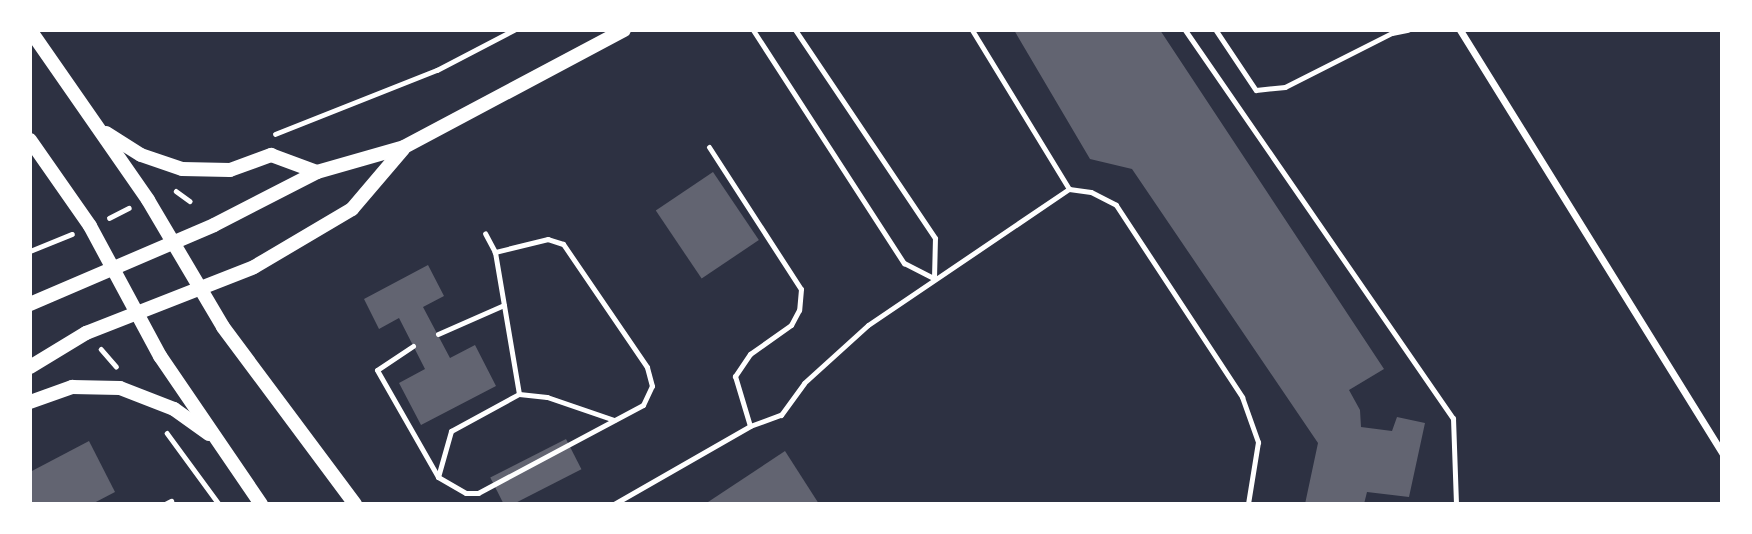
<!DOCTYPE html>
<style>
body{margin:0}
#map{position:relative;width:1752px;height:534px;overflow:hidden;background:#2d3142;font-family:Jost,sans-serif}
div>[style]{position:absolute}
.building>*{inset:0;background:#626471;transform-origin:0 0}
.path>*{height:4.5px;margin:-2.25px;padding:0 2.25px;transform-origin:2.25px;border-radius:2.25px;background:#fff}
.service>*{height:5px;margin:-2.5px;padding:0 2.5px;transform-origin:2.5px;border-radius:2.5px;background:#fff}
.minor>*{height:7px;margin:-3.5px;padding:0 3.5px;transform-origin:3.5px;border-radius:3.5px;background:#fff}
.secondary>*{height:14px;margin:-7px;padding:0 7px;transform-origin:7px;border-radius:7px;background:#fff}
span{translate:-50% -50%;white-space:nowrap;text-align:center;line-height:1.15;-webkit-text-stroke:5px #fff;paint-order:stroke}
.frame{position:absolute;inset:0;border:32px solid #fff;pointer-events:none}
</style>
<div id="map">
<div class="building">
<div style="clip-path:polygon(1014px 30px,1160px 30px,1384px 369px,1349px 390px,1360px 410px,1361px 427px,1392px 431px,1397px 417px,1425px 423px,1409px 497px,1367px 492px,1364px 504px,1305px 504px,1318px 443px,1132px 169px,1090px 159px)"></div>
<div style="left:713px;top:172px;width:82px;height:69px;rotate:56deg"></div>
<div style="clip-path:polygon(428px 265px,444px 296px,423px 307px,450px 358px,475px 345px,496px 386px,421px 425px,399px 383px,425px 369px,399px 318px,379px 329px,364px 299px)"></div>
<div style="left:566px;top:439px;width:34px;height:85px;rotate:63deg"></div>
<div style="clip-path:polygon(89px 441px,115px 492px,92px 504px,30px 504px,30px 472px)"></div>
<div style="clip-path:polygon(785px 451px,819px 504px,705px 504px)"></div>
</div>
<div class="path">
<div style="left:1216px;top:30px;width:72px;rotate:56.3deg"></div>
<div style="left:1256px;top:90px;width:29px;rotate:-6deg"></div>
<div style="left:1285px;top:87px;width:120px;rotate:-26.8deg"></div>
<div style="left:1392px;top:33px;width:16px;rotate:-11deg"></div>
<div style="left:275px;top:134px;width:174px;rotate:-21.6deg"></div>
<div style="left:437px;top:70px;width:87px;rotate:-27.5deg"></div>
<div style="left:176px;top:191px;width:17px;rotate:36deg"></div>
<div style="left:109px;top:218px;width:22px;rotate:-27deg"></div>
<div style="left:30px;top:251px;width:45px;rotate:-22deg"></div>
<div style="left:101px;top:349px;width:23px;rotate:49deg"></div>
<div style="left:167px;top:433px;width:88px;rotate:53.8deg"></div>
</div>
<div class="service">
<div style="left:753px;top:30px;width:278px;rotate:57.1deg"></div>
<div style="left:904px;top:263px;width:34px;rotate:27deg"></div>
<div style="left:934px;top:278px;width:40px;rotate:-88.6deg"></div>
<div style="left:935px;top:238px;width:251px;rotate:-123.9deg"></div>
<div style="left:972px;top:30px;width:186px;rotate:58.6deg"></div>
<div style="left:1185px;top:30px;width:472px;rotate:55.4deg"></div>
<div style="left:1453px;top:418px;width:86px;rotate:88deg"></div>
<div style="left:709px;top:147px;width:169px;rotate:57.1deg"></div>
<div style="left:801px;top:289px;width:21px;rotate:95deg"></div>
<div style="left:799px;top:310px;width:17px;rotate:118deg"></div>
<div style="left:791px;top:325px;width:50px;rotate:144.7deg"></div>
<div style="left:750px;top:354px;width:27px;rotate:124deg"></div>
<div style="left:735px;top:376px;width:52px;rotate:73.3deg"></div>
<div style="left:438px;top:334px;width:72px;rotate:-23.7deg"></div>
<div style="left:413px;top:346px;width:43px;rotate:146.3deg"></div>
<div style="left:377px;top:370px;width:123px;rotate:60.3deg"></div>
<div style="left:438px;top:477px;width:32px;rotate:30deg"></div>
<div style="left:466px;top:493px;width:12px"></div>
<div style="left:478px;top:493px;width:187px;rotate:-28.1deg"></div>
<div style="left:643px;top:405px;width:21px;rotate:-65deg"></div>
<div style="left:652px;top:386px;width:20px;rotate:-105deg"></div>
<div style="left:647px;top:367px;width:149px;rotate:-124.3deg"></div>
<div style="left:563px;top:244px;width:16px;rotate:-162deg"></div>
<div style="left:548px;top:239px;width:55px;rotate:166.2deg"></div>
<div style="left:519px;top:394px;width:28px;rotate:6deg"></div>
<div style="left:547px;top:397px;width:71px;rotate:18.9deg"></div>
<div style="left:438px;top:477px;width:48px;rotate:-74.2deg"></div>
<div style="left:451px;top:431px;width:77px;rotate:-28.6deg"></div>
<div style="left:519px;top:394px;width:144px;rotate:-99.6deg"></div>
<div style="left:495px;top:252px;width:21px;rotate:-118deg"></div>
<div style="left:165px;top:504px;width:7px;rotate:-27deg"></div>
<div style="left:614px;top:504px;width:157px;rotate:-29.8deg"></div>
<div style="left:750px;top:426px;width:33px;rotate:-20deg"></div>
<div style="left:781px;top:415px;width:39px;rotate:-54deg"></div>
<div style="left:804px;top:383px;width:86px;rotate:-42.2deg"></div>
<div style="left:868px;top:325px;width:243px;rotate:-34.1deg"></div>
<div style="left:1069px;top:189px;width:22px;rotate:8deg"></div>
<div style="left:1091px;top:192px;width:28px;rotate:27deg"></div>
<div style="left:1116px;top:205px;width:230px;rotate:56.7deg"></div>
<div style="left:1242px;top:397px;width:48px;rotate:70.4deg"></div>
<div style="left:1258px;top:442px;width:63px;rotate:99.2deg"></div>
</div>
<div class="minor">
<div style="left:1460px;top:30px;width:498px;rotate:58.2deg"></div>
</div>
<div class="secondary">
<div style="left:30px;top:30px;width:207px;rotate:55.2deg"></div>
<div style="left:148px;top:200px;width:147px;rotate:59.4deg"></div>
<div style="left:223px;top:327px;width:221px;rotate:53.3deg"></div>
<div style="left:106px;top:133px;width:41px;rotate:32.2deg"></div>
<div style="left:141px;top:155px;width:43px;rotate:18.9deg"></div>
<div style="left:182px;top:169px;width:48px;rotate:1.2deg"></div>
<div style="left:230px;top:170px;width:44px;rotate:-20.1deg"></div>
<div style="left:271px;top:155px;width:49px;rotate:20.3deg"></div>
<div style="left:30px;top:140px;width:105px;rotate:55.1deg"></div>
<div style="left:90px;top:226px;width:148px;rotate:61.7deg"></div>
<div style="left:160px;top:356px;width:179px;rotate:55.7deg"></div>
<div style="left:30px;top:304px;width:200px;rotate:-23.2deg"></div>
<div style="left:214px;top:225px;width:116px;rotate:-27.2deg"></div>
<div style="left:317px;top:172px;width:91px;rotate:-16deg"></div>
<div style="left:404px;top:147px;width:249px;rotate:-28deg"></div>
<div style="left:30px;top:367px;width:66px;rotate:-31.3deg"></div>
<div style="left:86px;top:333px;width:180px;rotate:-21.4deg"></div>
<div style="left:254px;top:267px;width:114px;rotate:-30.6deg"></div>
<div style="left:352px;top:209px;width:79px;rotate:-49.6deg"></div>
<div style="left:30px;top:402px;width:45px;rotate:-19.7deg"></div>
<div style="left:72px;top:387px;width:48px;rotate:1.2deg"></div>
<div style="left:120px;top:388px;width:58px;rotate:21.3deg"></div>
<div style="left:174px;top:409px;width:43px;rotate:35.5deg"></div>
</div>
<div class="frame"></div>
</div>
